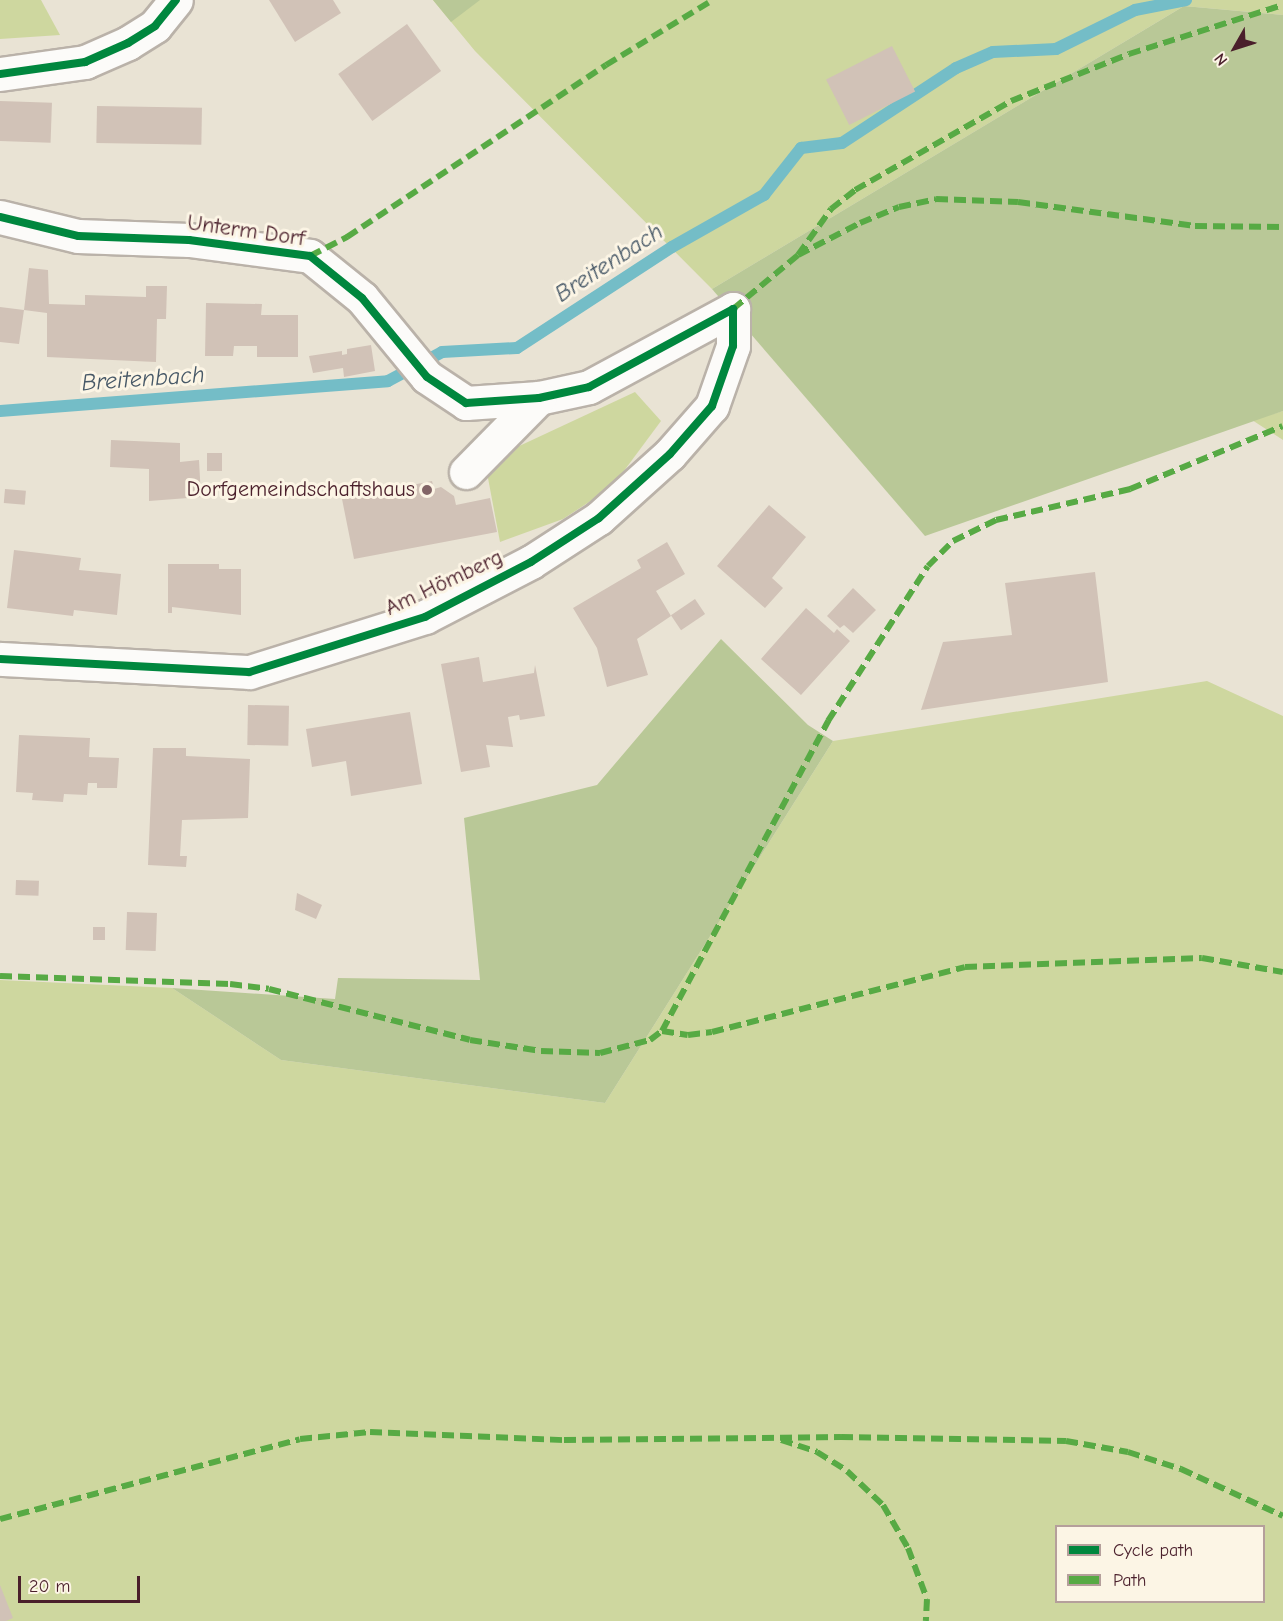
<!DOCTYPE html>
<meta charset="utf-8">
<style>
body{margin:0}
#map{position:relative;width:1283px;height:1621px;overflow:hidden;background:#e9e3d4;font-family:"Comic Neue",sans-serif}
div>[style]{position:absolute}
.green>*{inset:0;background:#ced79f}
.forest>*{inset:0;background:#b9c897}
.stream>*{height:12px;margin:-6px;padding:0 6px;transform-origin:6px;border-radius:6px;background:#74bdc7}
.building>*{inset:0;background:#d1c2b7;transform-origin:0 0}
.roads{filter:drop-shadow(2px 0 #bab2a9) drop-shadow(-2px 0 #bab2a9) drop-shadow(0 2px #bab2a9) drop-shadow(0 -2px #bab2a9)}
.minor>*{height:33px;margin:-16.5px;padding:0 16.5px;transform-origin:16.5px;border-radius:16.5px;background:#fcfbf9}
.quiet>*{height:6px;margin-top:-3px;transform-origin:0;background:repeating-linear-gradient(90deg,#57aa44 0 12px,transparent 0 18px)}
.cycleway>*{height:8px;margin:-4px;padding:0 4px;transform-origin:4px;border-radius:4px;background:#00873e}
.dots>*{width:16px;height:16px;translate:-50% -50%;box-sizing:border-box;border:3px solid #fcf5e5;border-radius:50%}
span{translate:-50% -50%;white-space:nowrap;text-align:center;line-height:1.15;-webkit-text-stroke:6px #fcf5e5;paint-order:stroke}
.street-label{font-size:22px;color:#4a1f2b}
.poi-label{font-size:22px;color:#4a1f2b}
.right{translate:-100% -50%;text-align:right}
.water-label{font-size:24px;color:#475867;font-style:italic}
.legend{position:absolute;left:1055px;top:1525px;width:210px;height:78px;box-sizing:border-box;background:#fcf5e5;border:2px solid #b59f9b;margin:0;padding:8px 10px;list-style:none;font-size:18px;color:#4a1f2b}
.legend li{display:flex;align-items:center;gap:12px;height:30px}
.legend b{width:30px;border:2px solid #b59f9b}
.north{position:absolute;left:1205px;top:18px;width:60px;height:60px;-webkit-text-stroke:4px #fcf5e5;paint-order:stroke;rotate:231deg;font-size:16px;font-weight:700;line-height:24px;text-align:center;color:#4a1f2b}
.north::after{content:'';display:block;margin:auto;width:21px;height:27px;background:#4a1f2b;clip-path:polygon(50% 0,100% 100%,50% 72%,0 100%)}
.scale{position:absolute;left:18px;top:1576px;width:122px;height:27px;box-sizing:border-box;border:3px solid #4a1f2b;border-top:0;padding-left:8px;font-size:18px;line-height:21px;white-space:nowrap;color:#4a1f2b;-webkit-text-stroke:4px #fcf5e5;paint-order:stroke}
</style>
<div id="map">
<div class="green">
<div style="clip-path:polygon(0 0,41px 0,60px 35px,0 39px)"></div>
<div style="clip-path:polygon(433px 0,1283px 0,1283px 15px,1184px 6px,712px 289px,475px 51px)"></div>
<div style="clip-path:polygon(635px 392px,661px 421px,612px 487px,563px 519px,500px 542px,485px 462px)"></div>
<div style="clip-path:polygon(1283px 411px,1283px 440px,1252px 420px)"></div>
<div style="clip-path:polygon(evenodd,1207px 681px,1283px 716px,1283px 1621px,0 1621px,0 980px,172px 988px,281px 1060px,605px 1103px,833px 741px,1207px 681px,1056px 1526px,1264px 1526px,1264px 1602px,1056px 1602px,1056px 1526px)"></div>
</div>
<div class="forest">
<div style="clip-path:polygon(433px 0,480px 0,451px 22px)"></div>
<div style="clip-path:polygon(1184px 6px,1283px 15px,1283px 411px,925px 536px,712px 289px)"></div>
<div style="clip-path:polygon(721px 639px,808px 725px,833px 741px,605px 1103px,281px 1060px,172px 988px,335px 999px,338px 978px,480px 980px,464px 818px,597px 785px)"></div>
</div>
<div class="stream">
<div style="left:0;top:411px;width:389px;rotate:-4.4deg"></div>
<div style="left:388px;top:381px;width:61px;rotate:-28.2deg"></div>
<div style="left:442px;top:352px;width:75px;rotate:-3.1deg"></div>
<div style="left:517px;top:348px;width:185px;rotate:-33.1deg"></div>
<div style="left:672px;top:247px;width:106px;rotate:-29.5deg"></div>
<div style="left:764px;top:195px;width:60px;rotate:-51.8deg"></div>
<div style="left:801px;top:148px;width:41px;rotate:-7deg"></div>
<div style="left:842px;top:143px;width:136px;rotate:-33.3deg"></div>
<div style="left:956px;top:68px;width:40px;rotate:-23.4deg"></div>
<div style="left:993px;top:52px;width:63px;rotate:-2.7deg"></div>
<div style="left:1056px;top:49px;width:88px;rotate:-26.3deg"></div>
<div style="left:1135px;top:10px;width:52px;rotate:-11.1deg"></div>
</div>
<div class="building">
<div style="clip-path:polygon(269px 0,333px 0,341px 13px,295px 42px)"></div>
<div style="left:407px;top:24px;width:58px;height:85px;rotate:54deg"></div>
<div style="left:892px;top:46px;width:51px;height:74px;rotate:63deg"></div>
<div style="left:0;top:101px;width:52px;height:40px;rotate:2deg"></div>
<div style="left:97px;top:106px;width:105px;height:37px;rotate:1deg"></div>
<div style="clip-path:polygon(29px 268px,48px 270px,49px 304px,85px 305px,85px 295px,146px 297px,146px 286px,167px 286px,166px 319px,157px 319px,156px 362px,47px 357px,47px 313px,24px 310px)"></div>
<div style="clip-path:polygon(206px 303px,262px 304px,261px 315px,298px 315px,298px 357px,257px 357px,257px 346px,234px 346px,233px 356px,205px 356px)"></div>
<div style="clip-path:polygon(0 307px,24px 310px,19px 344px,0 342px)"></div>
<div style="clip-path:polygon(371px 345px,375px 371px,344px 377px,343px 368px,313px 373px,309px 356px,342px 351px,342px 355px,347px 354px,347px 349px)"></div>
<div style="clip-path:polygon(111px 440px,180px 443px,180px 462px,199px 460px,201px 497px,149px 501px,149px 469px,110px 467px)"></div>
<div style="left:207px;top:453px;width:15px;height:18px"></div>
<div style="clip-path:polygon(432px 481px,434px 489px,441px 487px,454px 496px,456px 505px,490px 498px,497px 532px,354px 559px,342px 499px)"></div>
<div style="left:5px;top:489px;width:21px;height:14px;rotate:5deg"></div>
<div style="clip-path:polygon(769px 505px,806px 537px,772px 578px,783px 588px,765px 608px,717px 566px)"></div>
<div style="clip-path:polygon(667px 542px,685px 574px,656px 591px,671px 616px,637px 639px,648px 675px,607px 687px,597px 648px,573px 608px,641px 568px,637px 560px)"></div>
<div style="clip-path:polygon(14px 550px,81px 558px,79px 570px,121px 574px,117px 615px,74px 610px,73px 616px,7px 608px)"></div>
<div style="clip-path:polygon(168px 564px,219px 564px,219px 569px,241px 569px,241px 615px,172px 607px,172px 613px,168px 613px)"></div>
<div style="clip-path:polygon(1095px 572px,1108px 682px,921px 710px,943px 642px,1012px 635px,1005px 583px)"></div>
<div style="clip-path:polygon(853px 588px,876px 610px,853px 633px,844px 625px,840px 628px,827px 616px)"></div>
<div style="left:695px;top:599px;width:18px;height:29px;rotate:56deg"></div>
<div style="clip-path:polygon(806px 608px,834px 633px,837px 629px,850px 641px,801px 695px,761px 659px)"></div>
<div style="clip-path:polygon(479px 657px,483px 682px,534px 673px,535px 665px,545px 716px,520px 720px,519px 715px,508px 717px,513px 747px,486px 745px,490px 767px,461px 772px,441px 664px)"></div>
<div style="left:248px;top:705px;width:41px;height:40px;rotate:1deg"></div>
<div style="clip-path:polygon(410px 712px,422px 784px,351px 796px,346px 761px,312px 767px,306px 729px)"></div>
<div style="clip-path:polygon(19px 735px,90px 738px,89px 757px,119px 758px,117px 788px,97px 788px,97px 783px,88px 783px,87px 795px,64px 794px,63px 802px,32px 800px,33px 793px,16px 792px)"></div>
<div style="clip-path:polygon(153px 748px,186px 748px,186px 756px,250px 759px,248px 818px,182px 820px,180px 856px,187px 856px,186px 867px,148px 865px)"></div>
<div style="left:16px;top:880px;width:23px;height:15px;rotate:2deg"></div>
<div style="clip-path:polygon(297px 893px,322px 905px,316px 919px,295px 910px)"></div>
<div style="left:127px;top:912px;width:30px;height:38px;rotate:2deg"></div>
<div style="left:93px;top:927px;width:12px;height:13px"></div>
<div style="clip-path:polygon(0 1585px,13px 1618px,6px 1621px,0 1621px)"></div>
</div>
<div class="roads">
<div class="minor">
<div style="left:0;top:74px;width:86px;rotate:-8deg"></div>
<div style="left:85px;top:62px;width:47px;rotate:-23.8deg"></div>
<div style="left:128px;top:43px;width:32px;rotate:-32deg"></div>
<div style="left:155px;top:26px;width:33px;rotate:-51deg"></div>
<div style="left:0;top:217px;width:80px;rotate:13.7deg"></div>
<div style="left:78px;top:236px;width:111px;rotate:2.1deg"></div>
<div style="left:189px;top:240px;width:122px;rotate:7.5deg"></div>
<div style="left:310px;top:256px;width:67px;rotate:38.9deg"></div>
<div style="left:362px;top:298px;width:102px;rotate:50.6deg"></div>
<div style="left:427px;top:377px;width:47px;rotate:33.7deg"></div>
<div style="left:466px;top:403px;width:73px;rotate:-3.9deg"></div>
<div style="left:539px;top:398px;width:51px;rotate:-12.4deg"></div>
<div style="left:589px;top:387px;width:164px;rotate:-28.4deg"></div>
<div style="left:733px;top:309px;width:37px;rotate:90deg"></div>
<div style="left:733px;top:346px;width:64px;rotate:109.3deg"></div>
<div style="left:712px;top:406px;width:64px;rotate:131.2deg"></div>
<div style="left:670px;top:454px;width:96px;rotate:138deg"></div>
<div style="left:599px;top:518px;width:81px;rotate:147.1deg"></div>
<div style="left:531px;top:562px;width:119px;rotate:152.6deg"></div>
<div style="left:425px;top:617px;width:184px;rotate:162.6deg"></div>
<div style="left:249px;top:672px;width:249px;rotate:-177deg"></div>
<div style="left:466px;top:472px;width:104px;rotate:-45.4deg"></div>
</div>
</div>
<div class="quiet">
<div style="left:798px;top:255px;width:57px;rotate:-54.3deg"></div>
<div style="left:831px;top:209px;width:31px;rotate:-38deg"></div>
<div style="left:855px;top:190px;width:180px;rotate:-29.7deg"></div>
<div style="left:1011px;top:101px;width:127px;rotate:-21.7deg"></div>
<div style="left:1129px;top:54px;width:162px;rotate:-17.7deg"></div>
<div style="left:310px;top:256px;width:42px;rotate:-27.2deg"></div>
<div style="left:347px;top:237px;width:311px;rotate:-33.6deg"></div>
<div style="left:606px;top:65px;width:125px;rotate:-31.3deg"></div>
<div style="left:733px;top:309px;width:85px;rotate:-39.7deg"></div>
<div style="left:798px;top:255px;width:70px;rotate:-27.3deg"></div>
<div style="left:860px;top:223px;width:42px;rotate:-22.3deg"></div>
<div style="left:899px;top:207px;width:38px;rotate:-12deg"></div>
<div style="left:936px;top:199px;width:82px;rotate:2.1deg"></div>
<div style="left:1018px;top:202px;width:179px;rotate:7.7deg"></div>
<div style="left:1195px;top:226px;width:88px;rotate:0.7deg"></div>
<div style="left:0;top:976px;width:230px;rotate:2deg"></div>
<div style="left:230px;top:984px;width:39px;rotate:7deg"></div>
<div style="left:269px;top:989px;width:207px;rotate:14.2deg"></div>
<div style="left:470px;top:1040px;width:72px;rotate:8.8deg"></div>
<div style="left:541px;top:1051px;width:59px;rotate:1.9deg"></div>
<div style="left:600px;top:1053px;width:52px;rotate:-14.6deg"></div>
<div style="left:650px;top:1040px;width:15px;rotate:-37deg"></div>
<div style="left:662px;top:1031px;width:352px;rotate:-61.8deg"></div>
<div style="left:828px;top:721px;width:184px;rotate:-57.2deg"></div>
<div style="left:928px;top:566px;width:35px;rotate:-45deg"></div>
<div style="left:953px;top:541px;width:48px;rotate:-26deg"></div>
<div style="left:996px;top:520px;width:138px;rotate:-13deg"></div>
<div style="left:1130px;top:489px;width:165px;rotate:-22.4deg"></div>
<div style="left:662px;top:1031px;width:26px;rotate:9deg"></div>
<div style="left:688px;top:1035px;width:24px;rotate:-7deg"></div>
<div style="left:712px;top:1032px;width:261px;rotate:-14.4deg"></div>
<div style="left:965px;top:967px;width:237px;rotate:-2.2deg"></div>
<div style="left:1202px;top:958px;width:82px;rotate:9.8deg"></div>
<div style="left:781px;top:1440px;width:38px;rotate:18deg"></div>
<div style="left:817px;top:1452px;width:36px;rotate:32deg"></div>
<div style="left:847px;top:1471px;width:50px;rotate:43.4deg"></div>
<div style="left:883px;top:1505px;width:50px;rotate:59.8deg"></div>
<div style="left:908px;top:1548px;width:54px;rotate:69.6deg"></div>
<div style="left:927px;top:1599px;width:22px;rotate:93deg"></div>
<div style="left:0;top:1519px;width:310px;rotate:-14.9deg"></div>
<div style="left:300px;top:1439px;width:70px;rotate:-5.7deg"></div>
<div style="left:370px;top:1432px;width:194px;rotate:2.4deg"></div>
<div style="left:564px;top:1440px;width:277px;rotate:-0.6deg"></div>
<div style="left:841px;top:1437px;width:225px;rotate:1deg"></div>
<div style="left:1066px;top:1441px;width:63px;rotate:10.1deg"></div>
<div style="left:1128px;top:1452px;width:56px;rotate:17.8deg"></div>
<div style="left:1181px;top:1469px;width:112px;rotate:24.7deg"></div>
</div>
<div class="cycleway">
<div style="left:0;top:74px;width:86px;rotate:-8deg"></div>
<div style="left:85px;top:62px;width:47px;rotate:-23.8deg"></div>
<div style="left:128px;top:43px;width:32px;rotate:-32deg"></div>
<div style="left:155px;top:26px;width:33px;rotate:-51deg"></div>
<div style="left:0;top:217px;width:80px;rotate:13.7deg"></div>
<div style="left:78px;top:236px;width:111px;rotate:2.1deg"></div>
<div style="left:189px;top:240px;width:122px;rotate:7.5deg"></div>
<div style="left:310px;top:256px;width:67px;rotate:38.9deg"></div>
<div style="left:362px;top:298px;width:102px;rotate:50.6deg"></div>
<div style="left:427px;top:377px;width:47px;rotate:33.7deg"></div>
<div style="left:466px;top:403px;width:73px;rotate:-3.9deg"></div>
<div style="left:539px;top:398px;width:51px;rotate:-12.4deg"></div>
<div style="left:589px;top:387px;width:164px;rotate:-28.4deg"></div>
<div style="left:733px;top:309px;width:37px;rotate:90deg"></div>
<div style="left:733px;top:346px;width:64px;rotate:109.3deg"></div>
<div style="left:712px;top:406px;width:64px;rotate:131.2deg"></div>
<div style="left:670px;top:454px;width:96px;rotate:138deg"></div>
<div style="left:599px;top:518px;width:81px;rotate:147.1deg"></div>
<div style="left:531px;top:562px;width:119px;rotate:152.6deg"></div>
<div style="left:425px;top:617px;width:184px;rotate:162.6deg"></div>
<div style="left:249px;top:672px;width:249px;rotate:-177deg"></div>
</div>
<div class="dots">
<div style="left:427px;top:490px;background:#826466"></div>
</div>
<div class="street-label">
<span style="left:246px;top:231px;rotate:8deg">Unterm Dorf</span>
<span style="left:444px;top:583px;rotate:-25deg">Am Hömberg</span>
</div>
<div class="poi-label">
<span class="right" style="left:415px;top:490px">Dorfgemeindschaftshaus</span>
</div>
<div class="water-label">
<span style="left:609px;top:263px;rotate:-33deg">Breitenbach</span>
<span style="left:143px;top:379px;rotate:-4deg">Breitenbach</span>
</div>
<ul class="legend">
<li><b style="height:8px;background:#00873e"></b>Cycle path</li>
<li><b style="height:8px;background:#57aa44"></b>Path</li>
</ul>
<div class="north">N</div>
<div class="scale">20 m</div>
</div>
